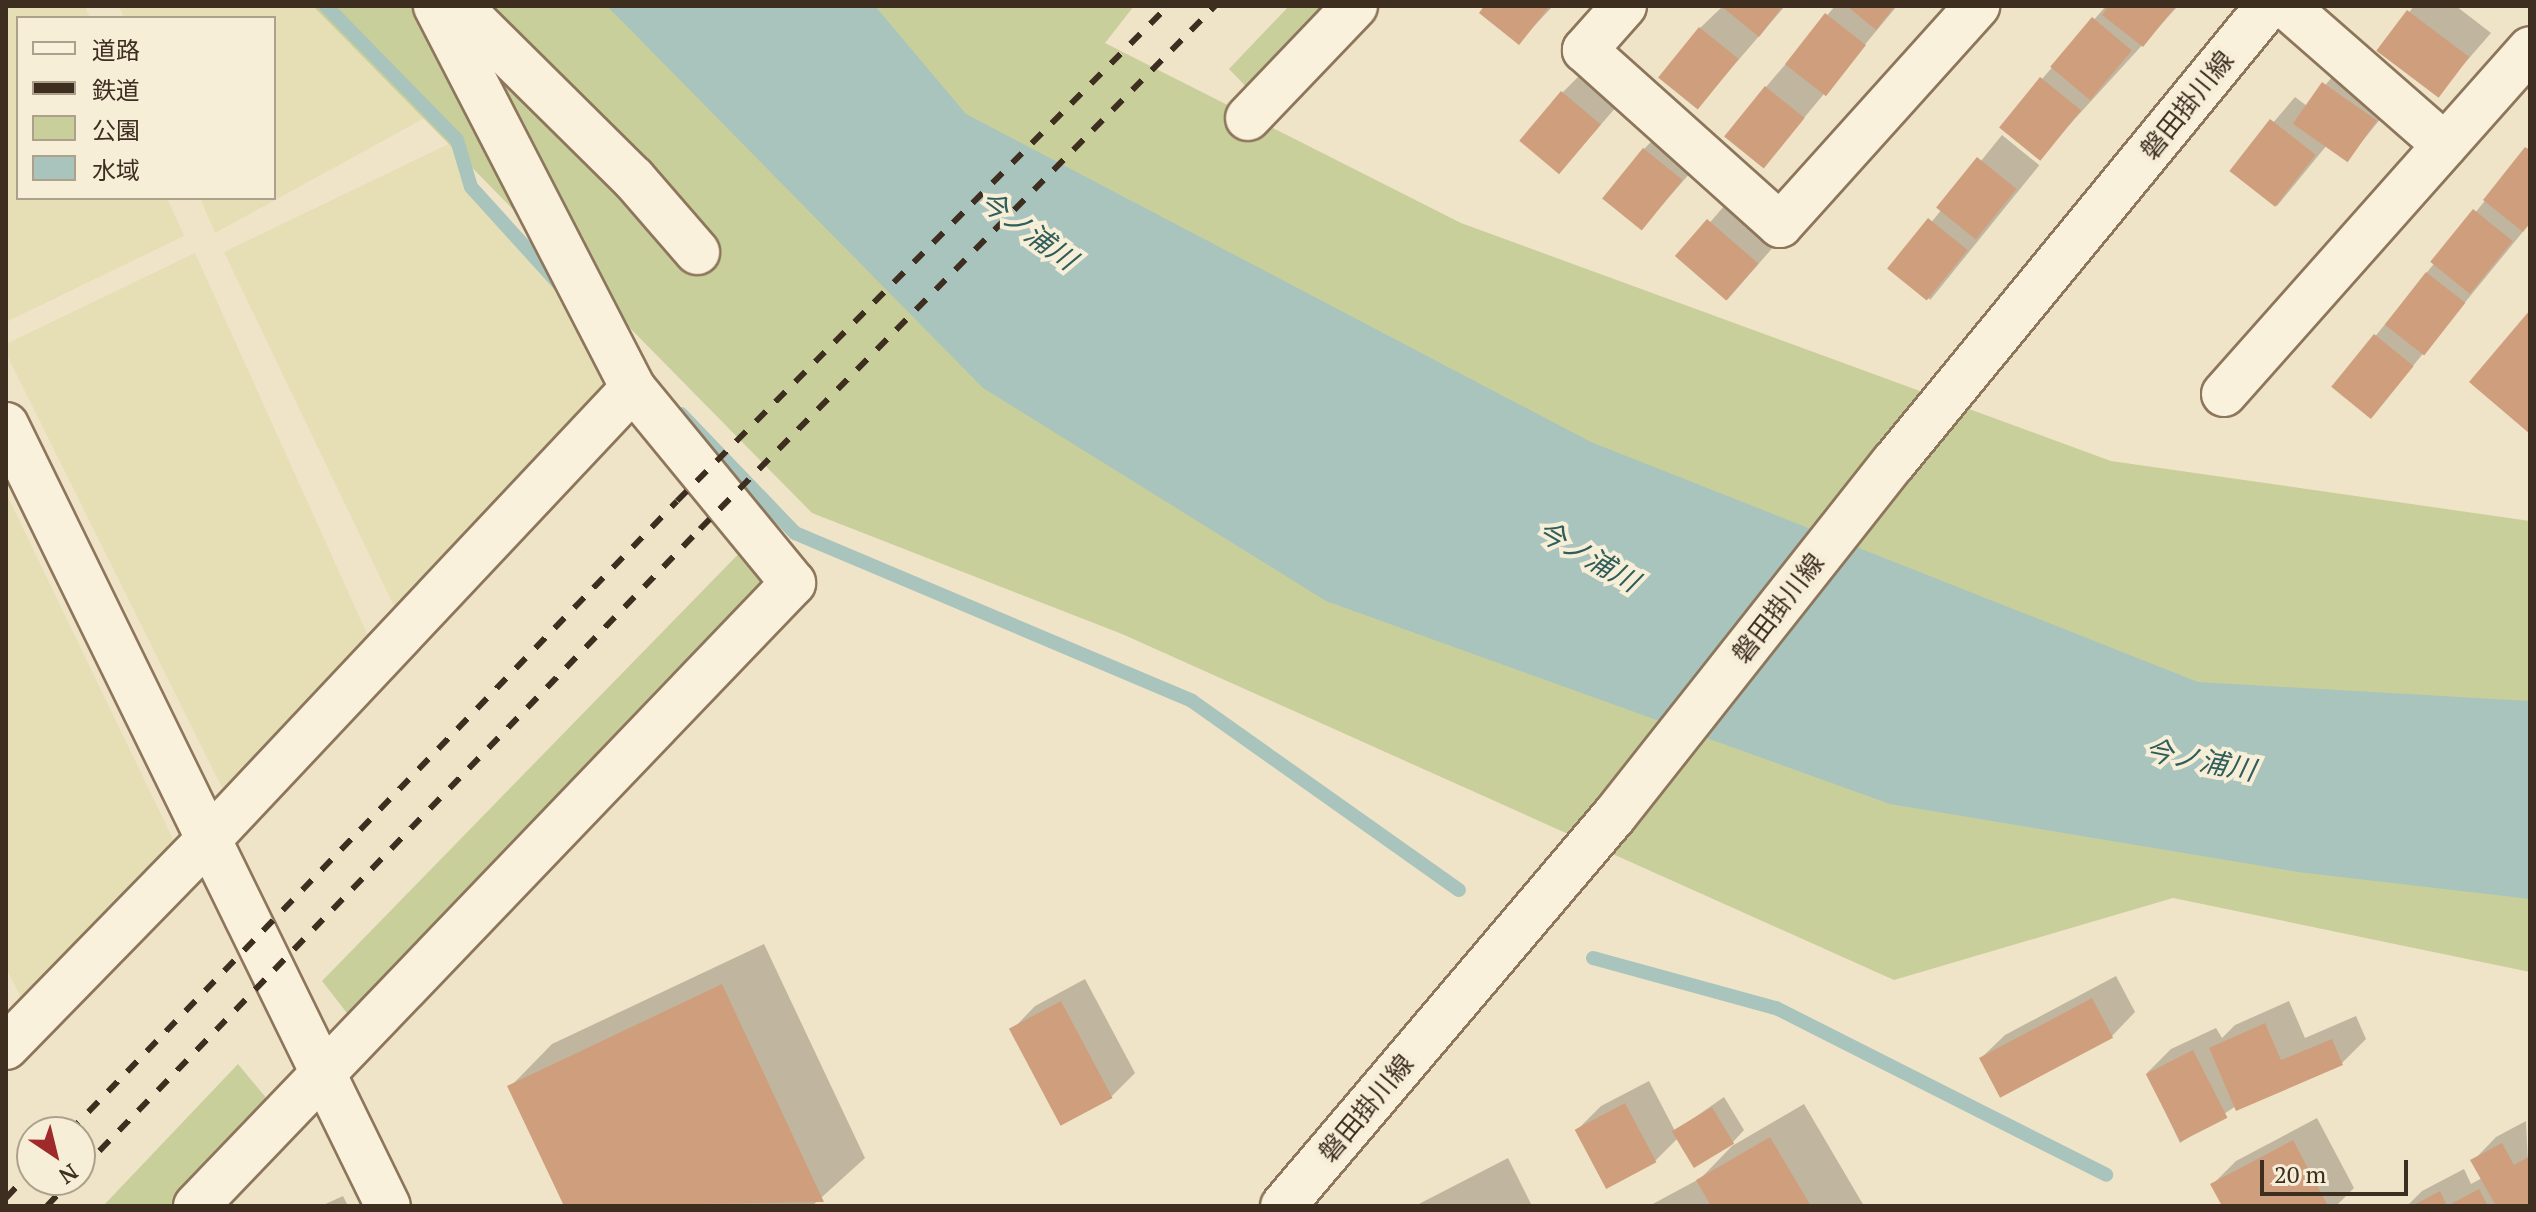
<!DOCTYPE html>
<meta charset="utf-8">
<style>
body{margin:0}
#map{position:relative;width:2536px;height:1212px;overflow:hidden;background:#f0e4c8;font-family:"PT Serif","Noto Sans JP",serif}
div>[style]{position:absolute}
.farmland>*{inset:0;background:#e6deb5}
.green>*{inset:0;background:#c9cf9b}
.water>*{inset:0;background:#a9c4bc}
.shadow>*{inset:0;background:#0003;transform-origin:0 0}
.stream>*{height:14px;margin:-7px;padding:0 7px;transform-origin:7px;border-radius:7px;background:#a9c4bc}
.building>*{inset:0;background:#cf9f7d;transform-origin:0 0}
.roads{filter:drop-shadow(2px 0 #8d765c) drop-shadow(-2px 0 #8d765c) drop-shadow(0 2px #8d765c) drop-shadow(0 -2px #8d765c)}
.street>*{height:44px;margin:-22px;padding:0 22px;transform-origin:22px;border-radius:22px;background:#faf1dc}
.secondary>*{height:44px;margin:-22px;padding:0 22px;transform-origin:22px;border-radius:22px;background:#faf1dc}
.rail>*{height:6px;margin-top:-3px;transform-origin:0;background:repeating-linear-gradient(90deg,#3d2e20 0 14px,transparent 0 28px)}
span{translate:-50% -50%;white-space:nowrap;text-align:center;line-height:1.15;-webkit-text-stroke:8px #f7eed8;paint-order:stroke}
.street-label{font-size:26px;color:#3d2e20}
.water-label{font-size:28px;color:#2f5d5a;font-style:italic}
.frame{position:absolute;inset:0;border:8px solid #3d2e20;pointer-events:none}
.legend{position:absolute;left:16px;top:16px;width:260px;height:184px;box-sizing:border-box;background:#f7eed8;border:2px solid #ada18e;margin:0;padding:10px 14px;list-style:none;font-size:24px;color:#3d2e20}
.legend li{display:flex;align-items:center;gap:16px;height:40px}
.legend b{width:40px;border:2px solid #ada18e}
.north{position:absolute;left:16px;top:1116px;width:80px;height:80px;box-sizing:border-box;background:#f7eed8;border:2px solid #ada18e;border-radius:50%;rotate:145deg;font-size:22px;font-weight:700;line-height:32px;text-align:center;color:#3d2e20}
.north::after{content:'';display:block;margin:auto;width:28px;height:36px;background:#9e2a2b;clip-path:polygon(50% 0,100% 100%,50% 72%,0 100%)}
.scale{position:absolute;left:2260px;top:1160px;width:148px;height:36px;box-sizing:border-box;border:4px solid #3d2e20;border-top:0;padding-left:10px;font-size:24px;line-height:28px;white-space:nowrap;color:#3d2e20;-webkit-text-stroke:6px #f7eed8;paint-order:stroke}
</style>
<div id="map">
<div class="farmland">
<div style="clip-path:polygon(6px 6px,85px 6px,90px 18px,18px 18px,18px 198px,167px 198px,184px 236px,6px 322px)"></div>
<div style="clip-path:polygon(119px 6px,322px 6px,432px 114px,215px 233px,200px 198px,274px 198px,274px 18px,124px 18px)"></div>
<div style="clip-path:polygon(457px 140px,471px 187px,623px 370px,405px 629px,224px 252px)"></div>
<div style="clip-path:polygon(195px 253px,378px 658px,234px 812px,6px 353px,6px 344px)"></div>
<div style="clip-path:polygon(6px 493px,185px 864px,33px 1021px,6px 968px)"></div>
</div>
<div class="green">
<div style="clip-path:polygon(313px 6px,1134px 6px,1105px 43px,1461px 223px,2111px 461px,2530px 521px,2530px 972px,2173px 898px,1894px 980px,1122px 634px,812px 513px)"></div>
<div style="clip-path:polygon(1289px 6px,1355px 6px,1262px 103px,1229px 69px)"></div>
<div style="clip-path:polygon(755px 537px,793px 583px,350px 1017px,322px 981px)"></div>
<div style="clip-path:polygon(238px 1064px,282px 1117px,196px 1206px,103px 1206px)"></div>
</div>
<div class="water">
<div style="clip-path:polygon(607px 6px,875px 6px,966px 114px,1591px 442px,2198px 682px,2530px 701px,2530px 899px,2298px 872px,1890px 804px,1326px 601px,983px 388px)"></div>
</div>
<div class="shadow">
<div style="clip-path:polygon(1487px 6px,1553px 6px,1519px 42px)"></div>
<div style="clip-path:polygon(1723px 6px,1785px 6px,1698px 107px,1700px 28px)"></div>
<div style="clip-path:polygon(1835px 6px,1897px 6px,1764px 166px,1766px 87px)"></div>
<div style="clip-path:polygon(2106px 6px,2178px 6px,2039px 158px,2042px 79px)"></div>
<div style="clip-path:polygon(2414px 6px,2456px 6px,2491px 33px,2437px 95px,2379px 51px)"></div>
<div style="clip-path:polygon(2348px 59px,2399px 96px,2347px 160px,2327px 145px,2277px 206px,2233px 170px,2295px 97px,2307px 106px)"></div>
<div style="clip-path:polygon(1586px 69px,1623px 99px,1561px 171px,1563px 92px)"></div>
<div style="clip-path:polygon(1667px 126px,1705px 156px,1642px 228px,1644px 149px)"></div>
<div style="left:2002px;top:135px;width:48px;height:173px;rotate:39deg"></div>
<div style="clip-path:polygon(2530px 145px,2530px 223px,2372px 416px,2335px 386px)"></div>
<div style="left:1732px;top:197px;width:64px;height:81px;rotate:41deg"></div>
<div style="clip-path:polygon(764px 944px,865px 1158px,812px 1206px,566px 1206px,510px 1087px,552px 1044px)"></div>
<div style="clip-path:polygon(2116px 976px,2135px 1012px,2112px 1036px,1981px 1058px,2005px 1035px)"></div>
<div style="clip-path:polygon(1085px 979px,1135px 1073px,1112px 1096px,1012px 1030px,1035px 1006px)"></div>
<div style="clip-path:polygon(2289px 1001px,2305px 1038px,2356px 1016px,2366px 1039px,2342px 1063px,2236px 1106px,2180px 1143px,2147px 1073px,2171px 1049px,2216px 1028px,2222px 1038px,2235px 1025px)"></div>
<div style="clip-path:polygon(1649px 1081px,1675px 1131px,1724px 1097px,1744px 1130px,1733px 1142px,1678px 1138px,1655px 1161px,1577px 1130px,1601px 1106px)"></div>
<div style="clip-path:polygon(1804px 1104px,1864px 1206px,1649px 1206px,1701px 1178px,1732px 1146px)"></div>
<div style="clip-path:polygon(2317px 1118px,2354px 1188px,2336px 1206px,2224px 1206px,2213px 1184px,2236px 1161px)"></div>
<div style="clip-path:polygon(2526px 1121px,2530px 1206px,2407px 1206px,2422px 1191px,2464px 1169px,2471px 1184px,2482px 1178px,2473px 1161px,2496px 1137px)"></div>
<div style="clip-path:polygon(1508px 1158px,1532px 1206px,1415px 1206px)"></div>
<div style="clip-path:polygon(343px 1196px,348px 1206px,321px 1206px)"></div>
</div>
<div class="stream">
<div style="left:326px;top:6px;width:187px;rotate:45.6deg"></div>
<div style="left:457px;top:140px;width:49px;rotate:73.4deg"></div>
<div style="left:471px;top:187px;width:132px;rotate:47.8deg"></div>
<div style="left:681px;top:414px;width:165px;rotate:46.2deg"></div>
<div style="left:795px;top:533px;width:431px;rotate:22.9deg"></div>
<div style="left:1192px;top:701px;width:327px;rotate:35.3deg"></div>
<div style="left:1593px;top:958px;width:190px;rotate:15.3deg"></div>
<div style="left:1776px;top:1008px;width:370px;rotate:26.8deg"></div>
</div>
<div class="building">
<div style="clip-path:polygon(1484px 6px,1550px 6px,1519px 45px,1479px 13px)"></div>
<div style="clip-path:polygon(1721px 6px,1783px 6px,1759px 37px)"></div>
<div style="clip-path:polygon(1847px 6px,1895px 6px,1876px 30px)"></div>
<div style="clip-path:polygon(2109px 6px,2176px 6px,2143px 47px,2102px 15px)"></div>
<div style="left:2407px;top:10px;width:78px;height:51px;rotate:37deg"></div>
<div style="left:1825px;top:13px;width:52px;height:65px;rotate:38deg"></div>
<div style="left:2092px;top:17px;width:52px;height:65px;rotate:40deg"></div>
<div style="left:1699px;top:27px;width:51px;height:65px;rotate:39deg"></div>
<div style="left:2040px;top:77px;width:53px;height:65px;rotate:39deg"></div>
<div style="left:2322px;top:82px;width:67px;height:51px;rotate:35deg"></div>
<div style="left:1765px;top:86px;width:51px;height:65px;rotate:39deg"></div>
<div style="left:1561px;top:91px;width:52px;height:65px;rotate:40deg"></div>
<div style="left:2270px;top:119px;width:58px;height:66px;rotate:38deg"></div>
<div style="clip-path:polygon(2525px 147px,2530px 151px,2530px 223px,2523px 232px,2483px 200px)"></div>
<div style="left:1643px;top:148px;width:51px;height:65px;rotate:39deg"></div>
<div style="left:1977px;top:157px;width:51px;height:65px;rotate:39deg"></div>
<div style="left:2473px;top:209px;width:51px;height:68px;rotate:39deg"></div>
<div style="left:1928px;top:218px;width:51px;height:65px;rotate:39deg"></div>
<div style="left:1707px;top:219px;width:68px;height:49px;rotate:41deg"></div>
<div style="left:2426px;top:272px;width:50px;height:67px;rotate:38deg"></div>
<div style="clip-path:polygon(2530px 310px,2530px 434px,2469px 382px)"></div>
<div style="left:2374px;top:334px;width:51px;height:68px;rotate:39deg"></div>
<div style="clip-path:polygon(722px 984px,824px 1202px,564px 1206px,507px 1086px)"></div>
<div style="left:2092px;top:998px;width:45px;height:128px;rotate:62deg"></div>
<div style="left:1061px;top:1001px;width:110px;height:59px;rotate:62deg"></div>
<div style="clip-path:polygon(2265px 1023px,2281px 1060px,2332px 1039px,2343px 1065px,2236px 1111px,2209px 1048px)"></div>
<div style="left:2193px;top:1050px;width:76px;height:53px;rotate:63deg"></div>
<div style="left:1625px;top:1103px;width:67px;height:57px;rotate:62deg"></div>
<div style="left:1712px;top:1107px;width:43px;height:47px;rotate:59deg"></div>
<div style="clip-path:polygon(1770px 1137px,1811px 1206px,1711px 1206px,1696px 1180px)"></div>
<div style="clip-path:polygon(2293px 1140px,2328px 1206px,2222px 1206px,2210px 1184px)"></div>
<div style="clip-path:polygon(2502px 1143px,2514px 1165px,2530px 1156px,2530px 1206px,2496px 1206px,2470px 1160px)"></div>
<div style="clip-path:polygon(2479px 1189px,2488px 1206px,2412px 1206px,2440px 1191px,2447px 1206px)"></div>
</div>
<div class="roads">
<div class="street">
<div style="left:459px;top:6px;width:245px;rotate:44.7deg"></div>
<div style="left:633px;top:178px;width:98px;rotate:49.1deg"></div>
<div style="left:1624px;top:6px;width:59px;rotate:131.6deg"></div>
<div style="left:1585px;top:50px;width:262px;rotate:41.9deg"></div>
<div style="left:1780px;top:225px;width:295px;rotate:-48deg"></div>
<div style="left:2286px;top:6px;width:211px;rotate:41.2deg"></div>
<div style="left:1248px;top:118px;width:155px;rotate:-46.3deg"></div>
<div style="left:2224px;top:394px;width:461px;rotate:-48.4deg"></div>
<div style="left:208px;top:840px;width:620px;rotate:-46.76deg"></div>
<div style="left:633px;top:388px;width:430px;rotate:-117.3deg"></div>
<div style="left:196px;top:1206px;width:863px;rotate:-46.22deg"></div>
<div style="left:793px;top:583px;width:252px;rotate:-129.4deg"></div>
</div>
<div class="secondary">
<div style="left:6px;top:425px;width:869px;rotate:63.94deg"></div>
<div style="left:6px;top:1047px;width:289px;rotate:-45.7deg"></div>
<div style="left:1283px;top:1206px;width:512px;rotate:-49.68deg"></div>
<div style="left:1614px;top:816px;width:451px;rotate:-51.7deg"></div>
<div style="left:1894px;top:462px;width:590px;rotate:-50.64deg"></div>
</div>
</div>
<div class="rail">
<div style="left:69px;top:1132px;width:876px;rotate:-46.06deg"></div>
<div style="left:677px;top:501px;width:697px;rotate:-45.23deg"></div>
<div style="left:80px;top:1171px;width:893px;rotate:-46deg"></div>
<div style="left:700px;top:529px;width:734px;rotate:-45.44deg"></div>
<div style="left:6px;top:1198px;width:38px;rotate:-47deg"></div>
<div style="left:47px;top:1206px;width:35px;rotate:-47deg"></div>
</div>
<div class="street-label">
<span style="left:2187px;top:105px;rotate:-51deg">磐田掛川線</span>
<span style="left:1778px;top:608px;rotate:-52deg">磐田掛川線</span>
<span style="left:1366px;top:1108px;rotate:-50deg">磐田掛川線</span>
</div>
<div class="water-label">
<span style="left:1028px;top:230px;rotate:36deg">今ノ浦川</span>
<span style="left:1588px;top:556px;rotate:30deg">今ノ浦川</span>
<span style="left:2200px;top:760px;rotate:11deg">今ノ浦川</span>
</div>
<div class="frame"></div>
<ul class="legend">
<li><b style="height:10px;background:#faf1dc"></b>道路</li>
<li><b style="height:10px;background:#3d2e20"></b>鉄道</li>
<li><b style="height:22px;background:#c9cf9b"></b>公園</li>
<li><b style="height:22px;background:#a9c4bc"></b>水域</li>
</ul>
<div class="north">N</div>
<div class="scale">20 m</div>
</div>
